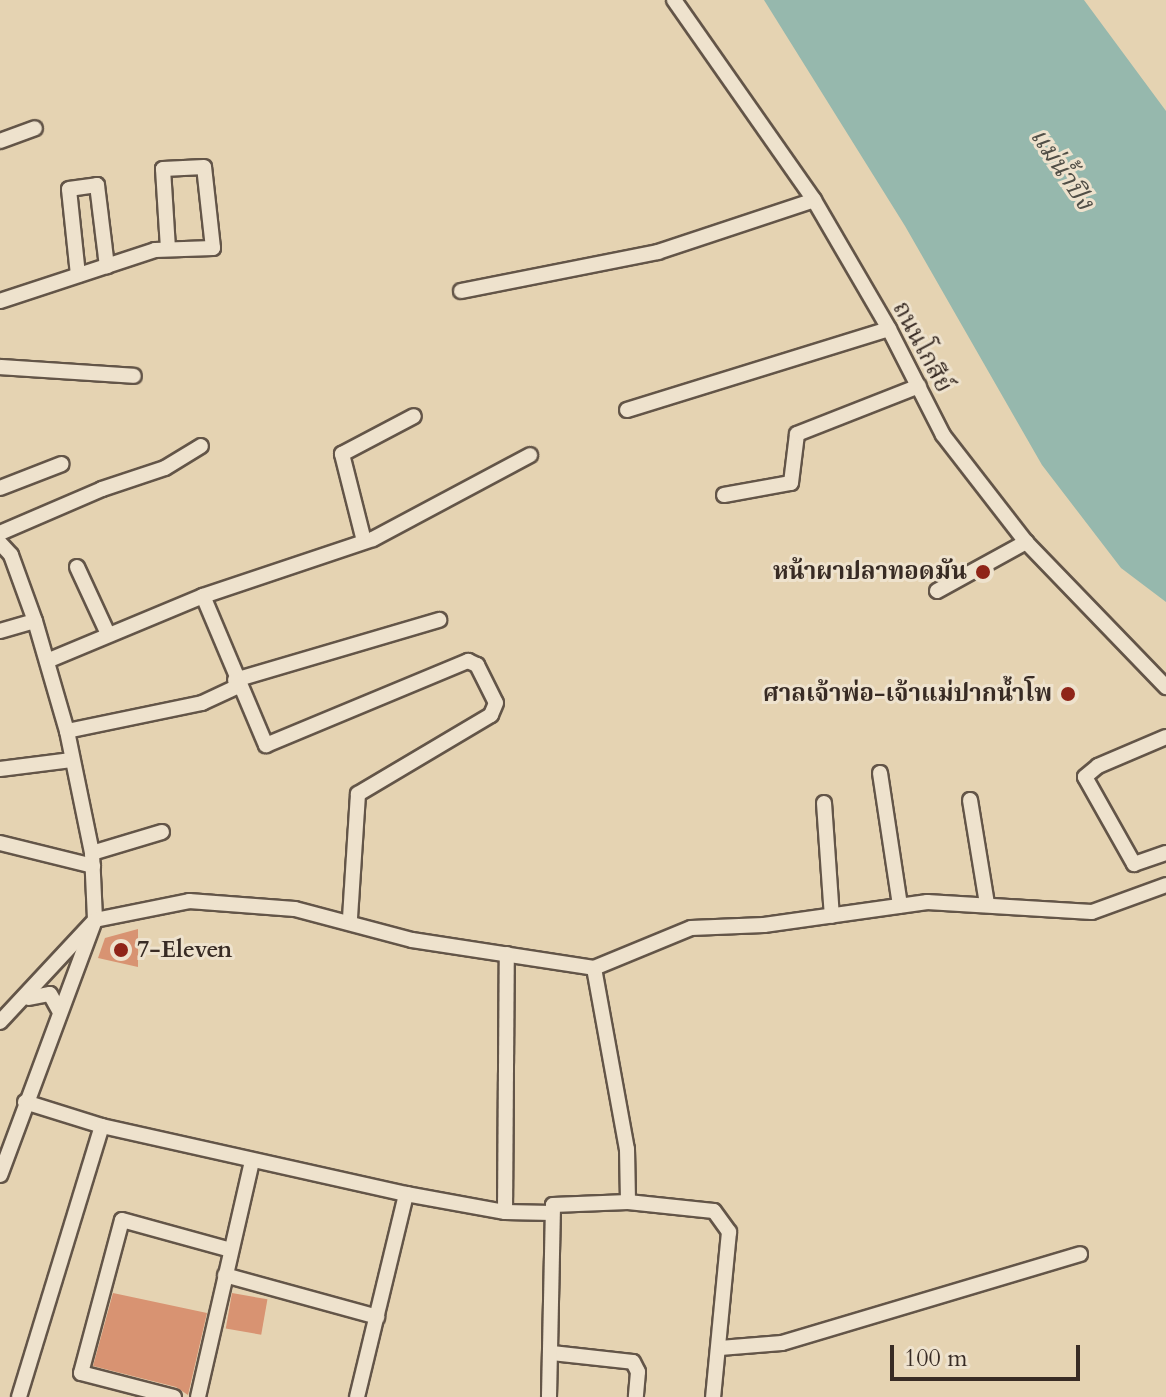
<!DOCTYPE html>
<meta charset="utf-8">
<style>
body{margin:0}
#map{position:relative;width:1166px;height:1397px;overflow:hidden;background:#e5d3b2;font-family:Cardo,"Noto Serif Thai",serif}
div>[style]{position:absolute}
.water>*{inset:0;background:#96b8ad}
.building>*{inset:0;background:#d89372;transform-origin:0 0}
.roads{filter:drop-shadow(2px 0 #635548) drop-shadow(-2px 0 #635548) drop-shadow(0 2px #635548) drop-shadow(0 -2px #635548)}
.minor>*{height:14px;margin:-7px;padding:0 7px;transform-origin:7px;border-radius:7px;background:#eee2cd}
.dots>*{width:22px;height:22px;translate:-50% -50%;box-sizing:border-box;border:4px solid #eee2cd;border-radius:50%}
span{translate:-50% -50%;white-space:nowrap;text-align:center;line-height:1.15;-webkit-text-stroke:6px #eee2cd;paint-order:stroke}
.street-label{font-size:24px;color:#382b24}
.poi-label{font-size:24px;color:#382b24;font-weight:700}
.right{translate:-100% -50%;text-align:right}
.left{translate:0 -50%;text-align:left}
.water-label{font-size:26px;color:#504e46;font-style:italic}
.scale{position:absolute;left:890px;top:1345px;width:190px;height:36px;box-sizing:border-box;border:4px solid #382b24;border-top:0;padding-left:10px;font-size:24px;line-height:28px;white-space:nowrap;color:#382b24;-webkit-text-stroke:6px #eee2cd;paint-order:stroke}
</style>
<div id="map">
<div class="water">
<div style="clip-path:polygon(764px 0,1084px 0,1166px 111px,1166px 602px,1121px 568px,1042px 465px,905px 226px)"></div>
</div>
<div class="building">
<div style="clip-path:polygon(138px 929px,138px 967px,98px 958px,105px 938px)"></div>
<div style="clip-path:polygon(113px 1293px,207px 1313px,188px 1395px,176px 1387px,93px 1366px)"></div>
<div style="left:232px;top:1293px;width:36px;height:36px;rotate:10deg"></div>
</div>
<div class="roads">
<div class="minor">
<div style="left:674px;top:0;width:244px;rotate:55deg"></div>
<div style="left:814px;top:200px;width:149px;rotate:59.8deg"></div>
<div style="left:889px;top:329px;width:119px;rotate:63deg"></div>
<div style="left:943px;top:435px;width:135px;rotate:52.2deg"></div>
<div style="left:1026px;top:542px;width:202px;rotate:46deg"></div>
<div style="left:0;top:141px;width:37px;rotate:-20deg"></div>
<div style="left:78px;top:275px;width:86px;rotate:-96deg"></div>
<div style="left:69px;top:189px;width:28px;rotate:-8deg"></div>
<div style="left:97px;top:185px;width:82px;rotate:83deg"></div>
<div style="left:461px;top:291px;width:201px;rotate:-11.2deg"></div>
<div style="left:658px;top:252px;width:164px;rotate:-18.4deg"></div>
<div style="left:0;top:301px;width:163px;rotate:-18.2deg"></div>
<div style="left:155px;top:250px;width:58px;rotate:-2deg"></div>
<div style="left:213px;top:248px;width:81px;rotate:-96.3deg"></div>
<div style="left:204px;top:167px;width:41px;rotate:177.2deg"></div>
<div style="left:163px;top:169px;width:79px;rotate:86.4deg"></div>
<div style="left:0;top:367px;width:134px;rotate:3.8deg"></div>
<div style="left:627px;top:410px;width:274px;rotate:-17.2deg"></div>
<div style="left:0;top:488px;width:66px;rotate:-21.2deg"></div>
<div style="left:724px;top:495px;width:68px;rotate:-10.2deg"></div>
<div style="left:791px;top:483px;width:49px;rotate:-83deg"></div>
<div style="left:797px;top:434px;width:131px;rotate:-21.5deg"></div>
<div style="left:0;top:533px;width:111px;rotate:-23.3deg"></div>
<div style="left:102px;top:489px;width:66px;rotate:-18.4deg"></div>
<div style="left:165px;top:468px;width:42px;rotate:-31.4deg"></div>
<div style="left:364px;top:541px;width:90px;rotate:-104.2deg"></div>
<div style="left:342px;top:454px;width:81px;rotate:-27.8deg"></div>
<div style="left:0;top:543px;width:16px;rotate:47deg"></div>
<div style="left:11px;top:555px;width:70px;rotate:70deg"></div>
<div style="left:35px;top:621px;width:115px;rotate:73.8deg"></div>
<div style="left:67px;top:731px;width:125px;rotate:78.4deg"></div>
<div style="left:92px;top:853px;width:67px;rotate:87.4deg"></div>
<div style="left:95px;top:920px;width:272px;rotate:110.4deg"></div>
<div style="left:77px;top:567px;width:74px;rotate:65.2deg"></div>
<div style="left:937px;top:591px;width:102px;rotate:-28.8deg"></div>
<div style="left:203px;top:596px;width:162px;rotate:67.1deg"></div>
<div style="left:266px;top:745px;width:219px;rotate:-22.6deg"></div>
<div style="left:468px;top:661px;width:10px;rotate:24deg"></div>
<div style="left:477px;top:665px;width:42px;rotate:63.4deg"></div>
<div style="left:496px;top:703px;width:13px;rotate:113deg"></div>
<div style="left:491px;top:715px;width:155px;rotate:149.3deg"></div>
<div style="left:358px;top:794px;width:125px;rotate:93.7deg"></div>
<div style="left:0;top:631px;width:36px;rotate:-16deg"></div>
<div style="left:47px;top:661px;width:169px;rotate:-22.6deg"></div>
<div style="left:203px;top:596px;width:179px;rotate:-18.5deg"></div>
<div style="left:373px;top:539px;width:178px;rotate:-28.1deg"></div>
<div style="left:235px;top:680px;width:213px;rotate:-16.4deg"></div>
<div style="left:67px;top:731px;width:138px;rotate:-11.7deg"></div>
<div style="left:202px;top:703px;width:40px;rotate:-25deg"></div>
<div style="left:1166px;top:737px;width:74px;rotate:156.9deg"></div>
<div style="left:1098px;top:766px;width:17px;rotate:140deg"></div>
<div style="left:1085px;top:777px;width:100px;rotate:60.6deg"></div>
<div style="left:1134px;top:864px;width:34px;rotate:-19deg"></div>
<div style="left:0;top:769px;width:72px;rotate:-7.2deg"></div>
<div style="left:880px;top:773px;width:134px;rotate:81.4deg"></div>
<div style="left:970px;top:800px;width:105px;rotate:80.7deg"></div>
<div style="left:824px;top:803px;width:113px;rotate:86deg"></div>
<div style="left:0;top:843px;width:96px;rotate:13.9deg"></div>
<div style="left:92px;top:853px;width:73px;rotate:-16.7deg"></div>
<div style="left:594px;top:968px;width:184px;rotate:79.7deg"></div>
<div style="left:627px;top:1149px;width:53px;rotate:88.9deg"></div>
<div style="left:29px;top:998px;width:21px;rotate:-11deg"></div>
<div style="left:50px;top:994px;width:18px;rotate:61deg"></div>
<div style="left:0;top:1022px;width:139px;rotate:-47deg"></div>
<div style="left:95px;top:920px;width:96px;rotate:-11.4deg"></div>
<div style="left:189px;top:901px;width:106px;rotate:4.3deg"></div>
<div style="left:295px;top:909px;width:121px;rotate:14.8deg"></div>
<div style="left:412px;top:940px;width:184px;rotate:8.7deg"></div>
<div style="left:594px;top:968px;width:105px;rotate:-22.4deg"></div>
<div style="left:691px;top:928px;width:73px;rotate:-2.4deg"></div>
<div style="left:764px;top:925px;width:165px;rotate:-8deg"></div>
<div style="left:927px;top:902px;width:165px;rotate:3.5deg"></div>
<div style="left:1092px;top:912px;width:79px;rotate:-20deg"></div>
<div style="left:25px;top:1102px;width:81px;rotate:17.3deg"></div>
<div style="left:102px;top:1126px;width:312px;rotate:12.6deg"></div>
<div style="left:406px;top:1194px;width:101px;rotate:10.3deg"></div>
<div style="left:505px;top:1212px;width:47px;rotate:1.2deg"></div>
<div style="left:505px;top:1212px;width:258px;rotate:-89.6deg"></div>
<div style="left:225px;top:1275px;width:158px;rotate:15.4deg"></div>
<div style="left:720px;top:1348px;width:62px;rotate:-4.6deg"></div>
<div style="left:782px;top:1343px;width:311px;rotate:-16.6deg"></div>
<div style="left:552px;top:1353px;width:81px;rotate:6.3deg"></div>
<div style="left:633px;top:1362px;width:11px;rotate:63deg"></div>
<div style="left:638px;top:1372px;width:25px;rotate:95deg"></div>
<div style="left:19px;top:1397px;width:283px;rotate:-73deg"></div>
<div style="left:174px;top:1397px;width:96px;rotate:-165.5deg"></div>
<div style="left:81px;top:1373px;width:158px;rotate:-75deg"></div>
<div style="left:122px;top:1220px;width:113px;rotate:15.4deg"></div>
<div style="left:198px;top:1397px;width:242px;rotate:-77.1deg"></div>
<div style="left:357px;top:1397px;width:209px;rotate:-76.4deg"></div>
<div style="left:549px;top:1397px;width:192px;rotate:-88.8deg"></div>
<div style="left:553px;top:1205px;width:75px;rotate:-2.3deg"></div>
<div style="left:628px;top:1202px;width:86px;rotate:6deg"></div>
<div style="left:714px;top:1211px;width:26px;rotate:54deg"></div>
<div style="left:729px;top:1232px;width:166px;rotate:95.5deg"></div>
</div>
</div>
<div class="dots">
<div style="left:983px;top:572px;background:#8f2418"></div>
<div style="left:1068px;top:694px;background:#8f2418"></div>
<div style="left:121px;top:950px;background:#8f2418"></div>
</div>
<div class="street-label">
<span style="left:922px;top:347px;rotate:62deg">ถนนโกสีย์</span>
</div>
<div class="poi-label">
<span class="right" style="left:967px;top:572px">หน้าผาปลาทอดมัน</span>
<span class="right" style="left:1052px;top:694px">ศาลเจ้าพ่อ-เจ้าแม่ปากน้ำโพ</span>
<span class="left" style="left:137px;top:950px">7-Eleven</span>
</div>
<div class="water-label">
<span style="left:1062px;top:169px;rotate:56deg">แม่น้ำปิง</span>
</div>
<div class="scale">100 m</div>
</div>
